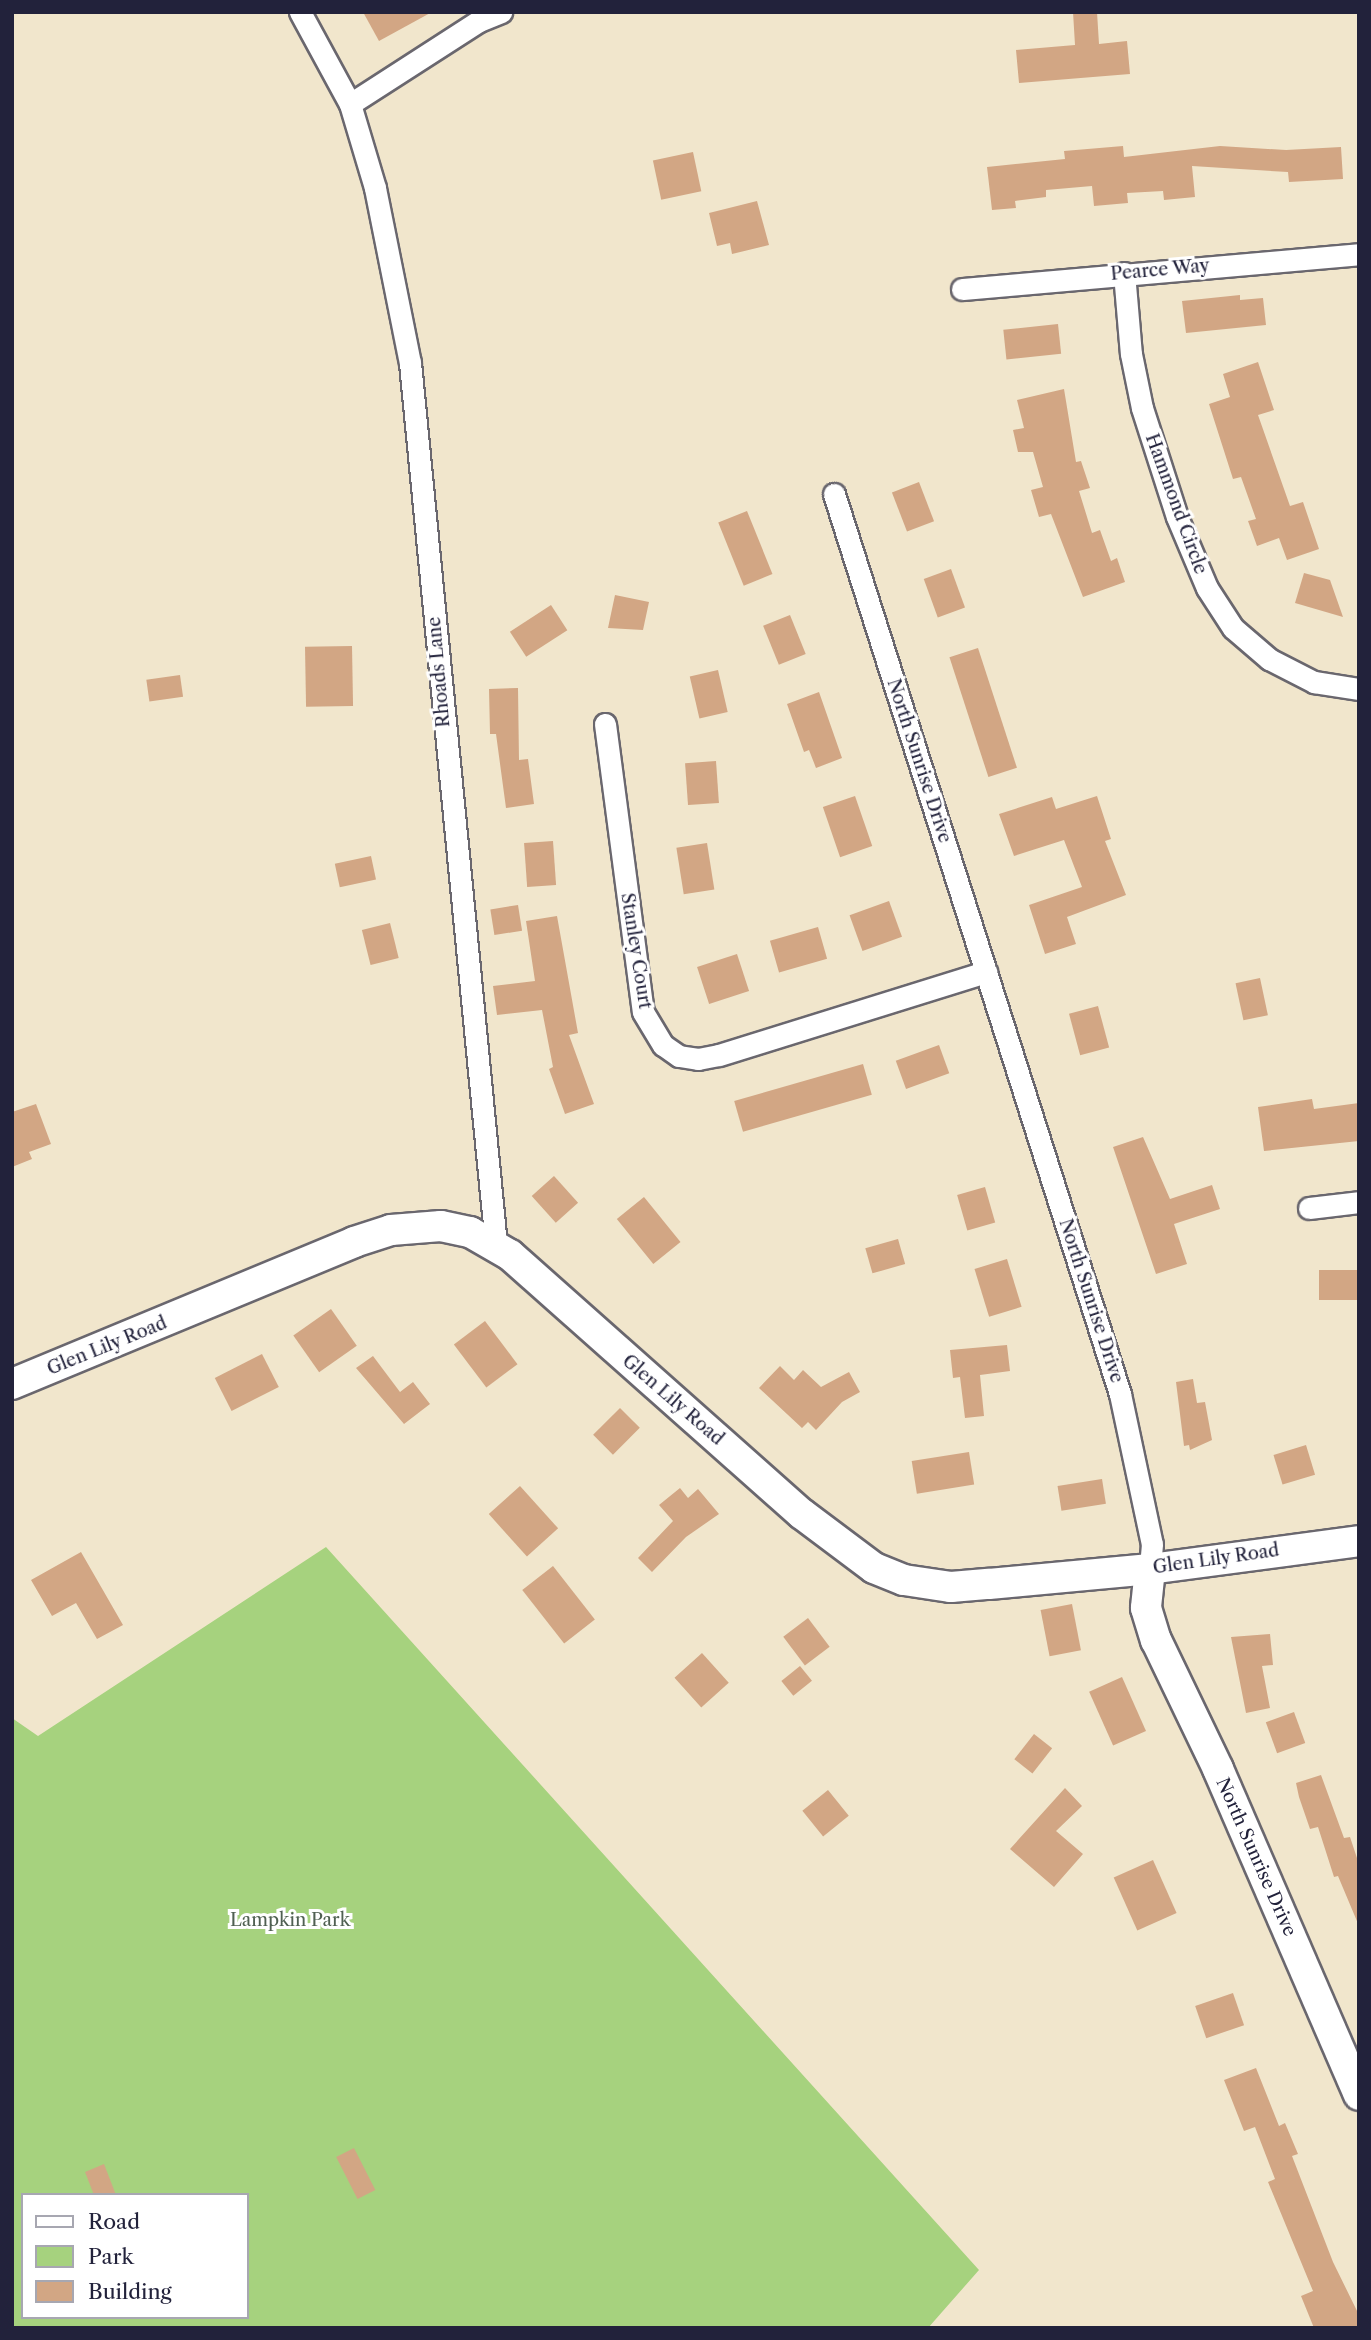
<!DOCTYPE html>
<style>
body{margin:0}
#map{position:relative;width:1371px;height:2340px;overflow:hidden;background:#f1e6cc;font-family:"Libre Caslon Text",serif}
div>[style]{position:absolute}
.green>*{inset:0;background:#a6d27e}
.building>*{inset:0;background:#d2a684;transform-origin:0 0}
.roads{filter:drop-shadow(2px 0 #6a676e) drop-shadow(-2px 0 #6a676e) drop-shadow(0 2px #6a676e) drop-shadow(0 -2px #6a676e)}
.street>*{height:21px;margin:-10.5px;padding:0 10.5px;transform-origin:10.5px;border-radius:10.5px;background:#fff}
.secondary>*{height:30px;margin:-15px;padding:0 15px;transform-origin:15px;border-radius:15px;background:#fff}
span{translate:-50% -50%;white-space:nowrap;text-align:center;line-height:1.15;-webkit-text-stroke:6px #fff;paint-order:stroke}
.street-label{font-size:18px;color:#22223b}
.park-label{font-size:18px;color:#506052}
.frame{position:absolute;inset:0;border:14px solid #22223b;pointer-events:none}
.legend{position:absolute;left:21px;top:2193px;width:228px;height:126px;box-sizing:border-box;background:#fff;border:2px solid #a7a7b1;margin:0;padding:9px 12px;list-style:none;font-size:21px;color:#22223b}
.legend li{display:flex;align-items:center;gap:14px;height:35px}
.legend b{width:35px;border:2px solid #a7a7b1}
</style>
<div id="map">
<div class="green">
<div style="clip-path:polygon(evenodd,326px 1547px,979px 2270px,928px 2328px,12px 2328px,12px 1718px,38px 1736px,326px 1547px,23px 2195px,247px 2195px,247px 2317px,23px 2317px,23px 2195px)"></div>
</div>
<div class="building">
<div style="clip-path:polygon(363px 12px,432px 12px,379px 41px)"></div>
<div style="clip-path:polygon(1073px 12px,1097px 12px,1099px 44px,1127px 41px,1130px 74px,1019px 83px,1016px 50px,1075px 45px)"></div>
<div style="clip-path:polygon(1123px 146px,1124px 157px,1220px 146px,1286px 150px,1341px 147px,1343px 179px,1289px 182px,1288px 172px,1192px 166px,1195px 197px,1164px 200px,1163px 191px,1127px 193px,1128px 203px,1094px 206px,1092px 186px,1046px 190px,1046px 197px,1015px 201px,1016px 208px,992px 210px,987px 167px,1065px 159px,1064px 151px)"></div>
<div style="left:693px;top:152px;width:40px;height:41px;rotate:78deg"></div>
<div style="clip-path:polygon(757px 201px,769px 245px,732px 254px,730px 243px,717px 246px,709px 213px)"></div>
<div style="clip-path:polygon(1240px 295px,1240px 300px,1263px 298px,1266px 325px,1186px 333px,1182px 301px)"></div>
<div style="left:1058px;top:324px;width:30px;height:55px;rotate:84deg"></div>
<div style="clip-path:polygon(1258px 362px,1274px 410px,1258px 415px,1290px 506px,1303px 502px,1319px 549px,1287px 560px,1279px 538px,1257px 546px,1248px 521px,1256px 519px,1241px 477px,1233px 479px,1209px 404px,1230px 397px,1223px 374px)"></div>
<div style="clip-path:polygon(1064px 389px,1076px 462px,1081px 461px,1090px 488px,1079px 491px,1092px 533px,1100px 530px,1111px 561px,1117px 558px,1125px 582px,1083px 597px,1051px 514px,1039px 517px,1031px 490px,1043px 487px,1033px 452px,1018px 452px,1013px 430px,1024px 428px,1017px 400px)"></div>
<div style="left:919px;top:482px;width:42px;height:29px;rotate:69deg"></div>
<div style="left:747px;top:511px;width:68px;height:31px;rotate:68deg"></div>
<div style="left:951px;top:569px;width:41px;height:29px;rotate:70deg"></div>
<div style="clip-path:polygon(1304px 573px,1330px 580px,1343px 617px,1295px 603px)"></div>
<div style="clip-path:polygon(615px 595px,649px 602px,643px 630px,608px 628px)"></div>
<div style="left:551px;top:605px;width:30px;height:49px;rotate:57deg"></div>
<div style="left:790px;top:615px;width:42px;height:29px;rotate:68deg"></div>
<div style="left:352px;top:646px;width:60px;height:47px;rotate:89deg"></div>
<div style="left:978px;top:648px;width:126px;height:30px;rotate:72deg"></div>
<div style="left:718px;top:670px;width:43px;height:29px;rotate:77deg"></div>
<div style="left:180px;top:675px;width:22px;height:34px;rotate:82deg"></div>
<div style="clip-path:polygon(518px 688px,519px 760px,528px 759px,534px 804px,506px 808px,496px 734px,490px 734px,489px 689px)"></div>
<div style="clip-path:polygon(819px 692px,842px 758px,816px 768px,809px 750px,804px 752px,787px 704px)"></div>
<div style="left:716px;top:761px;width:42px;height:31px;rotate:86deg"></div>
<div style="left:855px;top:796px;width:53px;height:34px;rotate:71deg"></div>
<div style="clip-path:polygon(1097px 796px,1111px 839px,1105px 841px,1126px 895px,1067px 917px,1076px 944px,1045px 954px,1029px 905px,1082px 887px,1064px 840px,1014px 856px,999px 814px,1052px 797px,1056px 809px)"></div>
<div style="left:553px;top:841px;width:44px;height:29px;rotate:86deg"></div>
<div style="left:707px;top:843px;width:47px;height:31px;rotate:81deg"></div>
<div style="left:371px;top:856px;width:24px;height:37px;rotate:78deg"></div>
<div style="left:889px;top:901px;width:38px;height:42px;rotate:70deg"></div>
<div style="left:518px;top:905px;width:26px;height:28px;rotate:81deg"></div>
<div style="clip-path:polygon(557px 916px,578px 1033px,569px 1035px,594px 1104px,565px 1114px,549px 1069px,553px 1067px,542px 1010px,497px 1015px,493px 986px,535px 981px,526px 921px)"></div>
<div style="left:390px;top:923px;width:36px;height:29px;rotate:76deg"></div>
<div style="left:818px;top:927px;width:33px;height:50px;rotate:74deg"></div>
<div style="left:737px;top:954px;width:39px;height:42px;rotate:72deg"></div>
<div style="left:1260px;top:978px;width:38px;height:25px;rotate:78deg"></div>
<div style="left:1098px;top:1006px;width:43px;height:30px;rotate:75deg"></div>
<div style="left:939px;top:1045px;width:30px;height:46px;rotate:70deg"></div>
<div style="left:863px;top:1064px;width:32px;height:134px;rotate:74deg"></div>
<div style="clip-path:polygon(1312px 1099px,1314px 1109px,1359px 1103px,1359px 1141px,1264px 1151px,1258px 1107px)"></div>
<div style="clip-path:polygon(36px 1104px,51px 1144px,29px 1152px,32px 1159px,12px 1167px,12px 1112px)"></div>
<div style="clip-path:polygon(1143px 1137px,1170px 1199px,1212px 1185px,1220px 1209px,1174px 1224px,1187px 1264px,1156px 1274px,1113px 1147px)"></div>
<div style="left:554px;top:1176px;width:36px;height:30px;rotate:48deg"></div>
<div style="left:985px;top:1187px;width:37px;height:29px;rotate:74deg"></div>
<div style="left:644px;top:1197px;width:58px;height:35px;rotate:51deg"></div>
<div style="left:898px;top:1239px;width:26px;height:34px;rotate:74deg"></div>
<div style="left:1007px;top:1259px;width:50px;height:34px;rotate:73deg"></div>
<div style="left:1359px;top:1270px;width:30px;height:40px;rotate:90deg"></div>
<div style="left:331px;top:1309px;width:45px;height:46px;rotate:55deg"></div>
<div style="left:485px;top:1321px;width:54px;height:39px;rotate:53deg"></div>
<div style="clip-path:polygon(1007px 1345px,1010px 1371px,980px 1375px,984px 1416px,965px 1418px,960px 1377px,953px 1378px,950px 1350px)"></div>
<div style="left:262px;top:1354px;width:37px;height:53px;rotate:63deg"></div>
<div style="clip-path:polygon(373px 1356px,400px 1392px,413px 1382px,430px 1404px,404px 1424px,356px 1368px)"></div>
<div style="clip-path:polygon(780px 1366px,794px 1380px,803px 1370px,821px 1387px,849px 1372px,860px 1392px,842px 1402px,816px 1430px,808px 1422px,802px 1428px,759px 1388px)"></div>
<div style="clip-path:polygon(1193px 1379px,1197px 1403px,1205px 1402px,1212px 1440px,1190px 1450px,1189px 1445px,1184px 1446px,1176px 1382px)"></div>
<div style="left:620px;top:1408px;width:28px;height:38px;rotate:45deg"></div>
<div style="left:1306px;top:1445px;width:31px;height:34px;rotate:73deg"></div>
<div style="left:969px;top:1452px;width:33px;height:58px;rotate:81deg"></div>
<div style="left:1102px;top:1479px;width:25px;height:45px;rotate:81deg"></div>
<div style="left:520px;top:1486px;width:57px;height:42px;rotate:48deg"></div>
<div style="clip-path:polygon(680px 1488px,688px 1498px,698px 1489px,719px 1514px,686px 1537px,652px 1572px,638px 1558px,673px 1521px,659px 1505px)"></div>
<div style="clip-path:polygon(81px 1552px,123px 1625px,97px 1639px,76px 1603px,52px 1616px,31px 1580px)"></div>
<div style="left:553px;top:1566px;width:68px;height:39px;rotate:52deg"></div>
<div style="left:1072px;top:1604px;width:47px;height:32px;rotate:79deg"></div>
<div style="left:808px;top:1618px;width:36px;height:31px;rotate:53deg"></div>
<div style="clip-path:polygon(1270px 1634px,1273px 1665px,1262px 1666px,1270px 1708px,1246px 1713px,1231px 1637px)"></div>
<div style="left:702px;top:1653px;width:40px;height:37px;rotate:48deg"></div>
<div style="left:800px;top:1666px;width:19px;height:24px;rotate:51deg"></div>
<div style="left:1122px;top:1677px;width:59px;height:36px;rotate:66deg"></div>
<div style="left:1294px;top:1712px;width:33px;height:30px;rotate:70deg"></div>
<div style="left:1034px;top:1734px;width:23px;height:32px;rotate:38deg"></div>
<div style="clip-path:polygon(1321px 1775px,1344px 1838px,1350px 1837px,1359px 1864px,1359px 1926px,1338px 1876px,1334px 1877px,1318px 1827px,1310px 1829px,1299px 1797px,1296px 1783px)"></div>
<div style="clip-path:polygon(1065px 1788px,1082px 1806px,1056px 1831px,1083px 1854px,1054px 1887px,1010px 1849px)"></div>
<div style="left:828px;top:1790px;width:33px;height:33px;rotate:51deg"></div>
<div style="left:1153px;top:1860px;width:58px;height:43px;rotate:66deg"></div>
<div style="left:1233px;top:1993px;width:34px;height:40px;rotate:71deg"></div>
<div style="clip-path:polygon(1256px 2068px,1279px 2126px,1285px 2123px,1298px 2154px,1292px 2156px,1333px 2262px,1359px 2315px,1359px 2328px,1314px 2328px,1301px 2296px,1313px 2291px,1268px 2182px,1275px 2179px,1255px 2127px,1244px 2131px,1224px 2080px)"></div>
<div style="left:354px;top:2148px;width:47px;height:20px;rotate:63deg"></div>
<div style="clip-path:polygon(104px 2164px,116px 2195px,94px 2195px,85px 2172px)"></div>
</div>
<div class="roads">
<div class="street">
<div style="left:300px;top:12px;width:105px;rotate:61.5deg"></div>
<div style="left:350px;top:104px;width:88px;rotate:73.4deg"></div>
<div style="left:375px;top:188px;width:178px;rotate:78.7deg"></div>
<div style="left:410px;top:363px;width:886px;rotate:84.43deg"></div>
<div style="left:350px;top:104px;width:153px;rotate:-32.8deg"></div>
<div style="left:479px;top:21px;width:24px;rotate:-22deg"></div>
<div style="left:1124px;top:273px;width:81px;rotate:85.1deg"></div>
<div style="left:1131px;top:354px;width:55px;rotate:78.5deg"></div>
<div style="left:1142px;top:408px;width:114px;rotate:72.2deg"></div>
<div style="left:1177px;top:517px;width:77px;rotate:67.1deg"></div>
<div style="left:1207px;top:588px;width:48px;rotate:57deg"></div>
<div style="left:1233px;top:628px;width:48px;rotate:40.7deg"></div>
<div style="left:1269px;top:659px;width:51px;rotate:27.1deg"></div>
<div style="left:1314px;top:682px;width:46px;rotate:8.8deg"></div>
<div style="left:962px;top:289px;width:399px;rotate:-5deg"></div>
<div style="left:834px;top:494px;width:944px;rotate:72.37deg"></div>
<div style="left:1120px;top:1394px;width:153px;rotate:78deg"></div>
<div style="left:1152px;top:1544px;width:25px;rotate:95deg"></div>
<div style="left:605px;top:724px;width:290px;rotate:82.5deg"></div>
<div style="left:643px;top:1012px;width:39px;rotate:59deg"></div>
<div style="left:663px;top:1045px;width:19px;rotate:35deg"></div>
<div style="left:679px;top:1056px;width:19px;rotate:9deg"></div>
<div style="left:698px;top:1059px;width:21px;rotate:-11deg"></div>
<div style="left:719px;top:1055px;width:280px;rotate:-17.3deg"></div>
<div style="left:1309px;top:1208px;width:50px;rotate:-6.8deg"></div>
</div>
<div class="secondary">
<div style="left:12px;top:1384px;width:370px;rotate:-22.5deg"></div>
<div style="left:354px;top:1242px;width:39px;rotate:-18deg"></div>
<div style="left:391px;top:1230px;width:50px;rotate:-4.6deg"></div>
<div style="left:441px;top:1226px;width:30px;rotate:12deg"></div>
<div style="left:470px;top:1232px;width:46px;rotate:29.9deg"></div>
<div style="left:510px;top:1255px;width:390px;rotate:41.6deg"></div>
<div style="left:802px;top:1514px;width:90px;rotate:36.9deg"></div>
<div style="left:874px;top:1568px;width:32px;rotate:22deg"></div>
<div style="left:904px;top:1580px;width:48px;rotate:8.5deg"></div>
<div style="left:951px;top:1587px;width:38px;rotate:-5deg"></div>
<div style="left:989px;top:1584px;width:162px;rotate:-5.3deg"></div>
<div style="left:1150px;top:1569px;width:211px;rotate:-7.6deg"></div>
<div style="left:1150px;top:1569px;width:39px;rotate:96deg"></div>
<div style="left:1146px;top:1608px;width:34px;rotate:73deg"></div>
<div style="left:1156px;top:1640px;width:143px;rotate:64.3deg"></div>
<div style="left:1218px;top:1769px;width:355px;rotate:66.6deg"></div>
</div>
</div>
<div class="street-label">
<span style="left:1160px;top:270px;rotate:-5deg">Pearce Way</span>
<span style="left:1176px;top:504px;rotate:70deg">Hammond Circle</span>
<span style="left:439px;top:672px;rotate:-95deg">Rhoads Lane</span>
<span style="left:919px;top:761px;rotate:72deg">North Sunrise Drive</span>
<span style="left:636px;top:951px;rotate:81deg">Stanley Court</span>
<span style="left:1091px;top:1301px;rotate:72deg">North Sunrise Drive</span>
<span style="left:107px;top:1346px;rotate:-22deg">Glen Lily Road</span>
<span style="left:673px;top:1400px;rotate:41deg">Glen Lily Road</span>
<span style="left:1216px;top:1559px;rotate:-8deg">Glen Lily Road</span>
<span style="left:1256px;top:1857px;rotate:66deg">North Sunrise Drive</span>
</div>
<div class="park-label">
<span style="left:290px;top:1920px">Lampkin Park</span>
</div>
<div class="frame"></div>
<ul class="legend">
<li><b style="height:9px;background:#fff"></b>Road</li>
<li><b style="height:19px;background:#a6d27e"></b>Park</li>
<li><b style="height:19px;background:#d2a684"></b>Building</li>
</ul>
</div>
